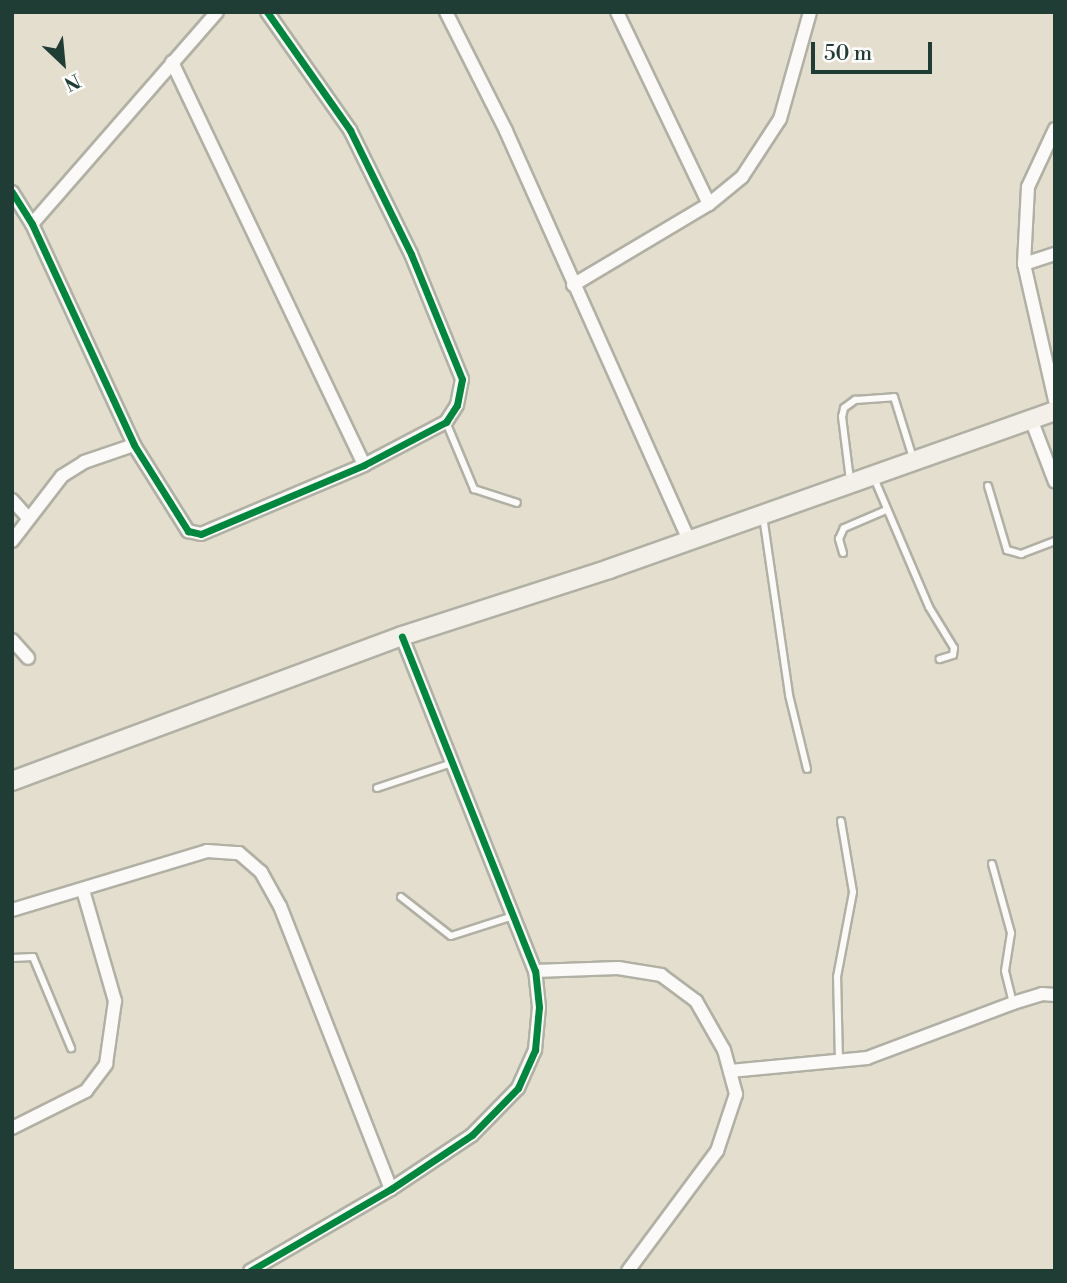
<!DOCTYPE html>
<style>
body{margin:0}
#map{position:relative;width:1067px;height:1283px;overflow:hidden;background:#e4dece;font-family:"Libre Bodoni",serif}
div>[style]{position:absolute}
.roads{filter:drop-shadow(2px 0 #b0b0a4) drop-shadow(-2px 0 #b0b0a4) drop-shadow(0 2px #b0b0a4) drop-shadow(0 -2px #b0b0a4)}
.lane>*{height:6px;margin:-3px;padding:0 3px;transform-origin:3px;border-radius:3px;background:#fbfaf8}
.street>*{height:12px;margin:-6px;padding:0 6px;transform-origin:6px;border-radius:6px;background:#fbfaf8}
.secondary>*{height:18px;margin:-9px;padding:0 9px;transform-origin:9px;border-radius:9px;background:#f3f0e9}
.cycleway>*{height:7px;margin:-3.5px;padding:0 3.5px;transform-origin:3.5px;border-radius:3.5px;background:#00873e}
span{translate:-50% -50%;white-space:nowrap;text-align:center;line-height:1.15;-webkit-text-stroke:6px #fff;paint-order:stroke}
.frame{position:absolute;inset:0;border:14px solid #1f3d34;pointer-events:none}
.north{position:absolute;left:28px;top:28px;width:70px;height:70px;-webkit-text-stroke:5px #fff;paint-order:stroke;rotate:154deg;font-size:19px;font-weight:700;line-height:28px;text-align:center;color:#1f3d34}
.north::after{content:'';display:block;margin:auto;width:24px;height:32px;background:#1f3d34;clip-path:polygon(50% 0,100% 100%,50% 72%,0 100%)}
.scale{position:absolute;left:811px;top:42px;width:121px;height:32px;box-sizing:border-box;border:4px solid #1f3d34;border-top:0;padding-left:9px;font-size:21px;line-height:24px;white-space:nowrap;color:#1f3d34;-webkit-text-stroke:5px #fff;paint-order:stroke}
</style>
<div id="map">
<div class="roads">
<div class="lane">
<div style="left:446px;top:422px;width:73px;rotate:67.3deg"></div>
<div style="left:474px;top:489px;width:45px;rotate:18deg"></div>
<div style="left:874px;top:478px;width:140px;rotate:66.9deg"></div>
<div style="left:929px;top:607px;width:48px;rotate:58.6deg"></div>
<div style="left:954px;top:648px;width:7px;rotate:98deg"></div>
<div style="left:953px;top:655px;width:14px;rotate:163deg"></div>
<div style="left:850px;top:480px;width:64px;rotate:-97.2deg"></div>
<div style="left:842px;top:417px;width:9px;rotate:-77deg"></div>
<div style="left:844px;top:408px;width:14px;rotate:-36deg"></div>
<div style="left:855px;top:400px;width:39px;rotate:-4deg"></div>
<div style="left:894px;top:397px;width:64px;rotate:72.7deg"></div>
<div style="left:988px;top:486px;width:67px;rotate:73.5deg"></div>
<div style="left:1007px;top:550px;width:15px;rotate:16deg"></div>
<div style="left:1021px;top:554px;width:36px;rotate:-21deg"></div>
<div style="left:763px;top:516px;width:181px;rotate:81.7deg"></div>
<div style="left:789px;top:695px;width:76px;rotate:76.3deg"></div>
<div style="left:843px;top:553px;width:15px;rotate:-106deg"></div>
<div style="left:839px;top:539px;width:12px;rotate:-66deg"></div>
<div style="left:844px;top:528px;width:46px;rotate:-23.2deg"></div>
<div style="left:377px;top:788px;width:76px;rotate:-18.4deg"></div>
<div style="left:992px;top:864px;width:72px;rotate:74.6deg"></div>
<div style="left:1011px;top:933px;width:38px;rotate:99deg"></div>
<div style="left:1005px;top:971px;width:33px;rotate:76deg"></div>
<div style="left:401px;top:897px;width:63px;rotate:38deg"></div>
<div style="left:451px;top:936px;width:65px;rotate:-17.9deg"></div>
<div style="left:12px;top:958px;width:21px;rotate:-3deg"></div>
<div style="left:33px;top:957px;width:99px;rotate:67.3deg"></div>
<div style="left:839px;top:1062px;width:85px;rotate:-91.3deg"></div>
<div style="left:837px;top:977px;width:86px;rotate:-79.3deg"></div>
<div style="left:853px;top:892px;width:72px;rotate:-99.6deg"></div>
</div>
<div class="street">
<div style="left:446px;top:12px;width:133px;rotate:63.2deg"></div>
<div style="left:506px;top:131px;width:449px;rotate:65.9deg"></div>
<div style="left:617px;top:12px;width:213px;rotate:64.4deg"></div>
<div style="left:172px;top:62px;width:446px;rotate:64.5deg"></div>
<div style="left:1055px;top:129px;width:64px;rotate:115deg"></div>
<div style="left:1028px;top:187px;width:77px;rotate:93deg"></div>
<div style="left:1024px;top:264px;width:140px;rotate:77.2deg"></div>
<div style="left:12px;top:192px;width:38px;rotate:58deg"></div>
<div style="left:32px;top:224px;width:243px;rotate:65.2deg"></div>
<div style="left:134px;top:445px;width:102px;rotate:57.9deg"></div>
<div style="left:188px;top:531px;width:13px;rotate:13deg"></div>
<div style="left:201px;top:534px;width:177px;rotate:-22.9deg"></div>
<div style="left:364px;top:465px;width:93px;rotate:-27.7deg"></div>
<div style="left:446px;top:422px;width:20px;rotate:-57deg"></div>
<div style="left:457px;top:405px;width:26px;rotate:-79deg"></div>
<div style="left:462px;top:379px;width:135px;rotate:-112.2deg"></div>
<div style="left:411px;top:254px;width:138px;rotate:-116.2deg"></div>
<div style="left:350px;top:130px;width:144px;rotate:-125.1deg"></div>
<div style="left:32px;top:224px;width:281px;rotate:-48.9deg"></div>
<div style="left:1024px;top:264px;width:33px;rotate:-18deg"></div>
<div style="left:573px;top:285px;width:158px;rotate:-30.8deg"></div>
<div style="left:709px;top:204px;width:43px;rotate:-39.3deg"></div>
<div style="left:742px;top:177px;width:69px;rotate:-56.8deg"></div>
<div style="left:780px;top:119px;width:111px;rotate:-74.3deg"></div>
<div style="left:1031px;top:419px;width:67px;rotate:69.1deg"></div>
<div style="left:12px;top:500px;width:24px;rotate:48deg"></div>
<div style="left:12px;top:541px;width:82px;rotate:-52.4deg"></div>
<div style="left:62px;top:476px;width:26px;rotate:-32deg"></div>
<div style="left:84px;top:462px;width:53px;rotate:-18.8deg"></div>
<div style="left:12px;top:640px;width:24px;rotate:48deg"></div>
<div style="left:12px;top:910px;width:204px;rotate:-16.8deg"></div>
<div style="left:207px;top:851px;width:32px;rotate:4deg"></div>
<div style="left:239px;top:853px;width:29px;rotate:41deg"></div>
<div style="left:261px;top:872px;width:39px;rotate:61deg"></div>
<div style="left:280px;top:906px;width:304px;rotate:68.6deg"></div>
<div style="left:535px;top:971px;width:83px;rotate:-2.1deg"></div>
<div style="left:618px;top:968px;width:44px;rotate:9.2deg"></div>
<div style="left:661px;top:975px;width:44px;rotate:36.6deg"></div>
<div style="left:696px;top:1001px;width:56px;rotate:60.3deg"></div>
<div style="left:724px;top:1050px;width:46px;rotate:74.7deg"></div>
<div style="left:736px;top:1094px;width:60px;rotate:108.4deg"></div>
<div style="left:717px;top:1151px;width:149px;rotate:126.6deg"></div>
<div style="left:730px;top:1071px;width:138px;rotate:-5.4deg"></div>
<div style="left:867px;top:1058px;width:156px;rotate:-20.6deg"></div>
<div style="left:1013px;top:1003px;width:30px;rotate:-17deg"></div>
<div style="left:1042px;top:994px;width:13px;rotate:4deg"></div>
<div style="left:12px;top:1128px;width:83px;rotate:-26.6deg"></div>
<div style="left:86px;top:1091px;width:34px;rotate:-53deg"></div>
<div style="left:106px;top:1064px;width:64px;rotate:-81.9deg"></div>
<div style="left:115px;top:1001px;width:116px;rotate:-106.1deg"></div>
<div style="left:250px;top:1271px;width:163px;rotate:-30.2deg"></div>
<div style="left:391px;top:1189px;width:97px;rotate:-33.7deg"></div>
<div style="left:472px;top:1135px;width:66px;rotate:-45.6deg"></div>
<div style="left:518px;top:1088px;width:42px;rotate:-65.9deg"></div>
<div style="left:535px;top:1050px;width:43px;rotate:-84.7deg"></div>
<div style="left:539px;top:1007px;width:36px;rotate:-96deg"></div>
<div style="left:535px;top:971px;width:360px;rotate:-111.7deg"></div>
</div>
<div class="secondary">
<div style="left:12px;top:781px;width:416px;rotate:-20.4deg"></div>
<div style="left:402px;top:636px;width:218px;rotate:-17.9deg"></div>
<div style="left:609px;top:569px;width:473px;rotate:-19.5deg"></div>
</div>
</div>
<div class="cycleway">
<div style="left:12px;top:192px;width:38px;rotate:58deg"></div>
<div style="left:32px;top:224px;width:243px;rotate:65.2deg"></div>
<div style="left:134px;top:445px;width:102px;rotate:57.9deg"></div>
<div style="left:188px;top:531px;width:13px;rotate:13deg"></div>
<div style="left:201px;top:534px;width:177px;rotate:-22.9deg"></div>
<div style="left:364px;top:465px;width:93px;rotate:-27.7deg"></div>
<div style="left:446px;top:422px;width:20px;rotate:-57deg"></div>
<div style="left:457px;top:405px;width:26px;rotate:-79deg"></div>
<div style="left:462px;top:379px;width:135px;rotate:-112.2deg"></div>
<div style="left:411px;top:254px;width:138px;rotate:-116.2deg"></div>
<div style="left:350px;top:130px;width:144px;rotate:-125.1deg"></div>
<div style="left:250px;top:1271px;width:163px;rotate:-30.2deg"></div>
<div style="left:391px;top:1189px;width:97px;rotate:-33.7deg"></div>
<div style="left:472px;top:1135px;width:66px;rotate:-45.6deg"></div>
<div style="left:518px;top:1088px;width:42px;rotate:-65.9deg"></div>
<div style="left:535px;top:1050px;width:43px;rotate:-84.7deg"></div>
<div style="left:539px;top:1007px;width:36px;rotate:-96deg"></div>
<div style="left:535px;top:971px;width:360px;rotate:-111.7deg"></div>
</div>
<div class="frame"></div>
<div class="north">N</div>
<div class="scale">50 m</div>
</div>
